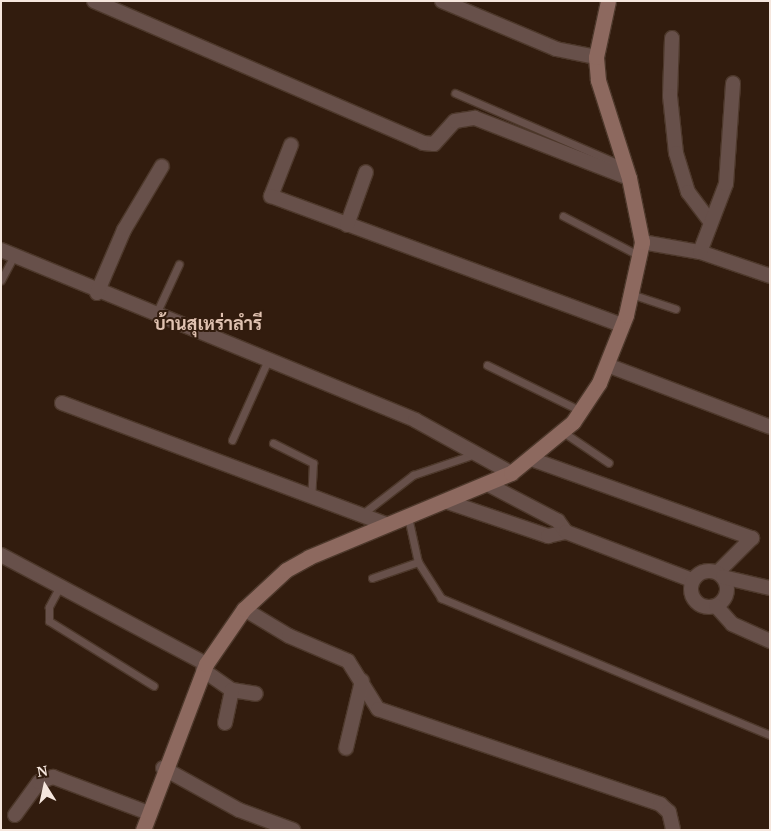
<!DOCTYPE html>
<meta charset="utf-8">
<style>
body{margin:0}
#map{position:relative;width:771px;height:831px;overflow:hidden;background:#321c0e;font-family:"PT Serif",Sarabun,serif}
div>[style]{position:absolute}
.roads{filter:drop-shadow(1px 0 #4d382b) drop-shadow(-1px 0 #4d382b) drop-shadow(0 1px #4d382b) drop-shadow(0 -1px #4d382b)}
.lane>*{height:7px;margin:-3.5px;padding:0 3.5px;transform-origin:3.5px;border-radius:3.5px;background:#67504a}
.street>*{height:14px;margin:-7px;padding:0 7px;transform-origin:7px;border-radius:7px;background:#67504a}
.street>.ring{margin:-7px;padding:0;box-sizing:content-box;background:none;border:14px solid #67504a;border-radius:50%}
.secondary>*{height:15px;margin:-7.5px;padding:0 7.5px;transform-origin:7.5px;border-radius:7.5px;background:#8d695f}
span{translate:-50% -50%;white-space:nowrap;text-align:center;line-height:1.15;-webkit-text-stroke:4px #321c0e;paint-order:stroke}
.quarter-label{font-size:18px;color:#e0c2b1;font-weight:700}
.frame{position:absolute;inset:0;border:2px solid #f5e6dd;pointer-events:none}
.north{position:absolute;left:20px;top:761px;width:50px;height:50px;-webkit-text-stroke:4px #321c0e;paint-order:stroke;rotate:350deg;font-size:14px;font-weight:700;line-height:20px;text-align:center;color:#f5e6dd}
.north::after{content:'';display:block;margin:auto;width:18px;height:22px;background:#f5e6dd;clip-path:polygon(50% 0,100% 100%,50% 72%,0 100%)}
</style>
<div id="map">
<div class="roads">
<div class="lane">
<div style="left:455px;top:93px;width:184px;rotate:23.4deg"></div>
<div style="left:563px;top:216px;width:87px;rotate:27.5deg"></div>
<div style="left:1px;top:280px;width:27px;rotate:-62deg"></div>
<div style="left:631px;top:294px;width:47px;rotate:18.4deg"></div>
<div style="left:155px;top:316px;width:57px;rotate:-65.2deg"></div>
<div style="left:487px;top:365px;width:105px;rotate:26.1deg"></div>
<div style="left:563px;top:432px;width:55px;rotate:34deg"></div>
<div style="left:232px;top:440px;width:88px;rotate:-65.8deg"></div>
<div style="left:273px;top:443px;width:45px;rotate:26.6deg"></div>
<div style="left:313px;top:463px;width:33px;rotate:93deg"></div>
<div style="left:361px;top:515px;width:66px;rotate:-37.6deg"></div>
<div style="left:413px;top:475px;width:65px;rotate:-18.7deg"></div>
<div style="left:408px;top:517px;width:46px;rotate:77.5deg"></div>
<div style="left:418px;top:562px;width:43px;rotate:57.4deg"></div>
<div style="left:441px;top:598px;width:356px;rotate:22.6deg"></div>
<div style="left:372px;top:578px;width:49px;rotate:-19.2deg"></div>
<div style="left:60px;top:586px;width:24px;rotate:118deg"></div>
<div style="left:49px;top:607px;width:14px;rotate:90deg"></div>
<div style="left:49px;top:621px;width:123px;rotate:31.8deg"></div>
</div>
<div class="street">
<div style="left:94px;top:1px;width:358px;rotate:23.3deg"></div>
<div style="left:423px;top:143px;width:11px;rotate:5deg"></div>
<div style="left:434px;top:144px;width:31px;rotate:-48deg"></div>
<div style="left:455px;top:121px;width:20px;rotate:-9deg"></div>
<div style="left:475px;top:118px;width:165px;rotate:21.3deg"></div>
<div style="left:442px;top:1px;width:124px;rotate:22.8deg"></div>
<div style="left:556px;top:49px;width:41px;rotate:11.3deg"></div>
<div style="left:672px;top:38px;width:58px;rotate:92deg"></div>
<div style="left:670px;top:96px;width:57px;rotate:84deg"></div>
<div style="left:676px;top:153px;width:41px;rotate:72.9deg"></div>
<div style="left:688px;top:192px;width:38px;rotate:53deg"></div>
<div style="left:291px;top:145px;width:55px;rotate:111.4deg"></div>
<div style="left:271px;top:196px;width:374px;rotate:20.2deg"></div>
<div style="left:347px;top:225px;width:56px;rotate:-70.3deg"></div>
<div style="left:642px;top:242px;width:59px;rotate:9.8deg"></div>
<div style="left:700px;top:252px;width:74px;rotate:18.9deg"></div>
<div style="left:1px;top:250px;width:448px;rotate:22.3deg"></div>
<div style="left:415px;top:420px;width:110px;rotate:28.9deg"></div>
<div style="left:700px;top:252px;width:73px;rotate:-69.1deg"></div>
<div style="left:726px;top:184px;width:101px;rotate:-86deg"></div>
<div style="left:97px;top:293px;width:69px;rotate:-66.8deg"></div>
<div style="left:124px;top:230px;width:74px;rotate:-59.3deg"></div>
<div style="left:607px;top:365px;width:174px;rotate:20.8deg"></div>
<div style="left:62px;top:403px;width:348px;rotate:20.5deg"></div>
<div style="left:531px;top:459px;width:235px;rotate:19.7deg"></div>
<div style="left:752px;top:538px;width:49px;rotate:135deg"></div>
<div style="left:448px;top:502px;width:106px;rotate:18.8deg"></div>
<div style="left:548px;top:536px;width:18px;rotate:-13deg"></div>
<div style="left:566px;top:532px;width:14px;rotate:-126deg"></div>
<div style="left:558px;top:521px;width:78px;rotate:-152.4deg"></div>
<div style="left:566px;top:532px;width:135px;rotate:20.9deg"></div>
<div style="left:1px;top:555px;width:232px;rotate:28deg"></div>
<div class="ring" style="left:691px;top:571px;width:22px;height:22px"></div>
<div style="left:723px;top:577px;width:48px;rotate:13.2deg"></div>
<div style="left:716px;top:606px;width:24px;rotate:48deg"></div>
<div style="left:732px;top:624px;width:42px;rotate:24.1deg"></div>
<div style="left:244px;top:609px;width:52px;rotate:31deg"></div>
<div style="left:289px;top:636px;width:64px;rotate:23deg"></div>
<div style="left:348px;top:661px;width:57px;rotate:58deg"></div>
<div style="left:378px;top:709px;width:298px;rotate:18.6deg"></div>
<div style="left:660px;top:804px;width:12px;rotate:42deg"></div>
<div style="left:669px;top:812px;width:18px;rotate:77deg"></div>
<div style="left:203px;top:670px;width:35px;rotate:35deg"></div>
<div style="left:232px;top:690px;width:24px;rotate:9deg"></div>
<div style="left:225px;top:723px;width:34px;rotate:-78deg"></div>
<div style="left:346px;top:748px;width:69px;rotate:-76.6deg"></div>
<div style="left:163px;top:768px;width:87px;rotate:28.9deg"></div>
<div style="left:239px;top:810px;width:58px;rotate:20.3deg"></div>
<div style="left:15px;top:815px;width:41px;rotate:-54deg"></div>
<div style="left:39px;top:782px;width:15px;rotate:-20deg"></div>
<div style="left:53px;top:777px;width:103px;rotate:20.6deg"></div>
</div>
<div class="secondary">
<div style="left:143px;top:830px;width:178px;rotate:-69.2deg"></div>
<div style="left:206px;top:664px;width:67px;rotate:-55.4deg"></div>
<div style="left:244px;top:609px;width:57px;rotate:-42.9deg"></div>
<div style="left:286px;top:570px;width:26px;rotate:-29deg"></div>
<div style="left:309px;top:557px;width:219px;rotate:-22.6deg"></div>
<div style="left:511px;top:473px;width:80px;rotate:-39.4deg"></div>
<div style="left:573px;top:422px;width:47px;rotate:-56.3deg"></div>
<div style="left:599px;top:383px;width:73px;rotate:-68.3deg"></div>
<div style="left:626px;top:315px;width:75px;rotate:-77.6deg"></div>
<div style="left:642px;top:242px;width:65px;rotate:-101.5deg"></div>
<div style="left:629px;top:178px;width:103px;rotate:-107.6deg"></div>
<div style="left:598px;top:80px;width:23px;rotate:-95deg"></div>
<div style="left:596px;top:57px;width:57px;rotate:-77.9deg"></div>
</div>
</div>
<div class="quarter-label">
<span style="left:208px;top:323px">บ้านสุเหร่าลำรี</span>
</div>
<div class="frame"></div>
<div class="north">N</div>
</div>
